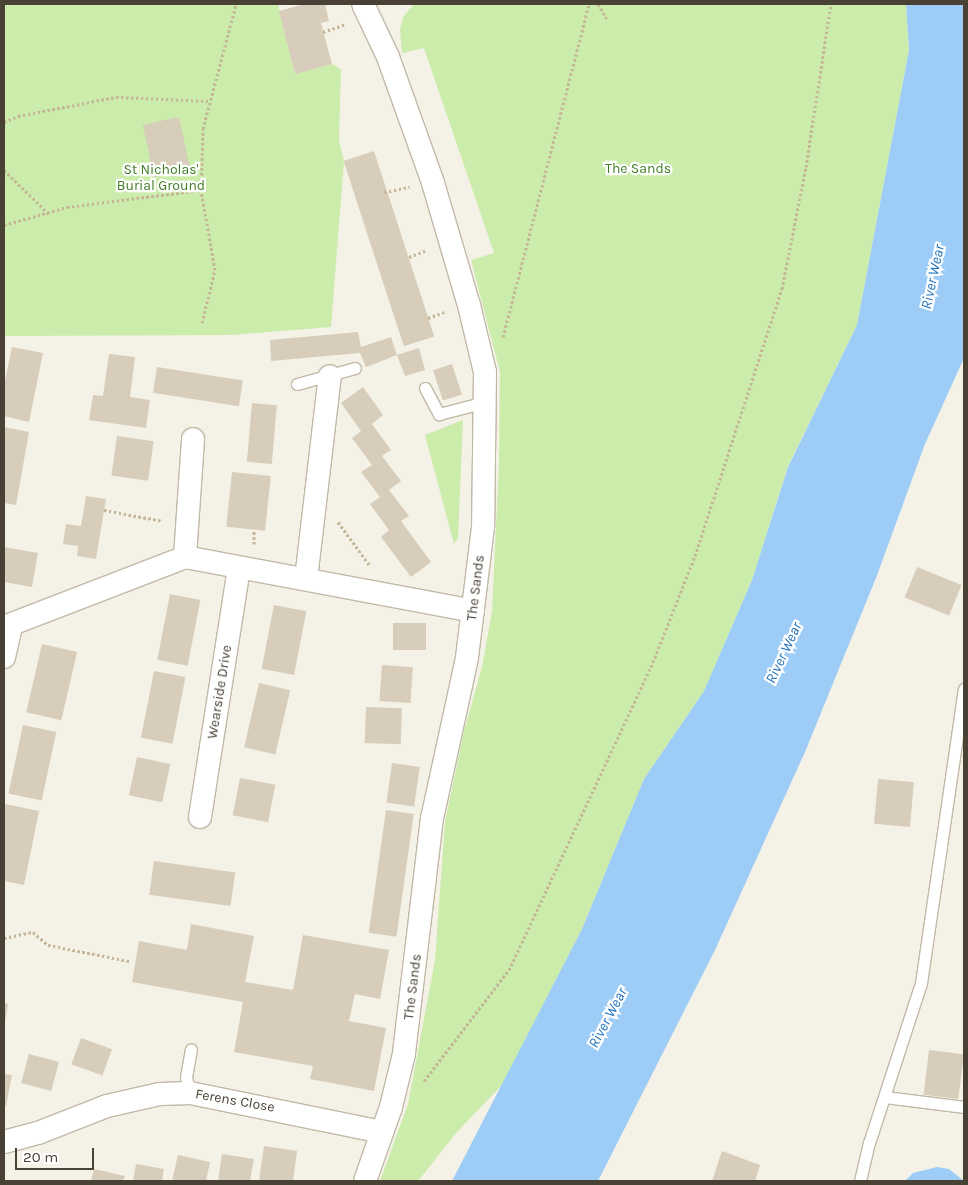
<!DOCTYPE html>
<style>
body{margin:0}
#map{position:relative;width:968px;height:1185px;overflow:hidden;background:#f4f1e6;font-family:Karla,sans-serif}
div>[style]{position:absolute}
.green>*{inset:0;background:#ccecab}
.water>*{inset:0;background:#9dcdf6}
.building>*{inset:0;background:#d7cdba;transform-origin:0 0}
.path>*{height:3px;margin-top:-1.5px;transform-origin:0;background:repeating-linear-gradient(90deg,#c4b697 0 2.5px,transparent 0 5px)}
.roads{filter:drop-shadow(1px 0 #c1b9a7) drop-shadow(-1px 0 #c1b9a7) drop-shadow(0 1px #c1b9a7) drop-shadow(0 -1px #c1b9a7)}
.service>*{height:11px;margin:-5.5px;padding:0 5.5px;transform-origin:5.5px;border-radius:5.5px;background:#fff}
.minor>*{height:22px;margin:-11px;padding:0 11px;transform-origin:11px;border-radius:11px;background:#fff}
span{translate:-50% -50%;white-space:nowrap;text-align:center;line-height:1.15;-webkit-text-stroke:4.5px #fff;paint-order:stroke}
.park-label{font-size:14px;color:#417e23}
.street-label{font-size:14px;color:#484134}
.water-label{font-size:15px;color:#2475bd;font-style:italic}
.frame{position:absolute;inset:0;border:5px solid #484134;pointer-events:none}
.scale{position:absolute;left:15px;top:1148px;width:79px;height:22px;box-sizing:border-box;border:2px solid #484134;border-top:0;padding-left:6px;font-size:15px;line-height:18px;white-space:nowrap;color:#484134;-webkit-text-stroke:4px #fff;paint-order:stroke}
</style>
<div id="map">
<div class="green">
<div style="clip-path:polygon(4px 4px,278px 4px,295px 74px,332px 64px,341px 69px,339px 140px,344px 161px,331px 327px,233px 335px,4px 336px)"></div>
<div style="clip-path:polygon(414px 4px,906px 4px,909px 50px,857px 325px,788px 466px,752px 580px,704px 691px,644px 779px,582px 929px,502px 1085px,457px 1132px,418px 1181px,380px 1181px,408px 1104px,435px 960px,445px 822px,464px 731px,482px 667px,492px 611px,499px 465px,500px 372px,471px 260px,494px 253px,424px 48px,402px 53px,400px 30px,403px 17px)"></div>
<div style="clip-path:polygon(463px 420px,458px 538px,454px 544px,425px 435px)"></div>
</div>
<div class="water">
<div style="clip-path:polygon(906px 4px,964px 4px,964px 358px,925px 444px,876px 578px,805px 752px,715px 950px,598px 1181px,452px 1181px,582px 929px,644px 779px,704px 691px,752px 580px,788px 467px,857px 325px,909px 50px)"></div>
<div style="clip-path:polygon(937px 1167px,949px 1169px,964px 1181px,905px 1181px,913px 1173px)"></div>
</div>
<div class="building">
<div style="clip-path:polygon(305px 4px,325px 4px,329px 21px,321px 23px,332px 64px,295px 74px,279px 11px)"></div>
<div style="left:179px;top:117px;width:54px;height:37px;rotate:78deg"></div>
<div style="left:374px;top:151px;width:195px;height:32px;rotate:72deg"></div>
<div style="clip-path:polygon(358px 332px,361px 347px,391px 337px,397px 355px,419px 348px,425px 370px,405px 376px,397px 355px,366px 367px,360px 353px,271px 361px,270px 340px)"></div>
<div style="clip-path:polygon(12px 347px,43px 353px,29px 422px,4px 416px,4px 386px)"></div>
<div style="clip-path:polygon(109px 354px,135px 357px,130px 397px,150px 400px,146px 428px,89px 420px,93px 395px,103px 396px)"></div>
<div style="left:452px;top:364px;width:32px;height:20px;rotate:72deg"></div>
<div style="left:157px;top:367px;width:87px;height:26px;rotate:9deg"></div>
<div style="clip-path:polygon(363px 387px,383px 415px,372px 424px,391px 450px,382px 456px,401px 481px,389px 490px,409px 516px,401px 521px,431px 562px,411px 577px,381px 537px,389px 530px,370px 504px,380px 497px,361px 472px,372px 465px,352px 438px,361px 431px,341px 403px)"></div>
<div style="left:252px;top:403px;width:25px;height:59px;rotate:5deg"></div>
<div style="clip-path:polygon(4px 427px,29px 432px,16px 505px,4px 503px)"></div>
<div style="left:117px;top:436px;width:37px;height:40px;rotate:8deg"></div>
<div style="left:232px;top:472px;width:39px;height:55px;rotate:6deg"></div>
<div style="clip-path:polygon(86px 496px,106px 499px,96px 559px,77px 556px,78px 546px,63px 544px,66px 524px,81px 526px)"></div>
<div style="clip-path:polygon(4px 547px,38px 553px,32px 587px,4px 582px)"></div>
<div style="left:917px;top:567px;width:48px;height:33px;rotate:22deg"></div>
<div style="left:170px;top:594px;width:31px;height:67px;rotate:11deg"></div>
<div style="left:274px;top:605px;width:33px;height:65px;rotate:11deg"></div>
<div style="left:393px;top:623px;width:33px;height:27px"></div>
<div style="left:42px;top:644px;width:36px;height:70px;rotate:13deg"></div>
<div style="left:382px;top:665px;width:31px;height:36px;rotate:4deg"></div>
<div style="left:154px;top:671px;width:32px;height:68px;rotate:11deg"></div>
<div style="left:259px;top:683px;width:32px;height:66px;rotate:13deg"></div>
<div style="left:366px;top:707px;width:36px;height:36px;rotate:2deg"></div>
<div style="left:23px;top:725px;width:34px;height:70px;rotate:12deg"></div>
<div style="left:137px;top:757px;width:34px;height:39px;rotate:12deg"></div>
<div style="left:392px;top:763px;width:28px;height:40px;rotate:8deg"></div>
<div style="left:240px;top:778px;width:36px;height:38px;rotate:11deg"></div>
<div style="left:878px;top:779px;width:36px;height:45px;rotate:5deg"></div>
<div style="clip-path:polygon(5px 804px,39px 811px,24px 885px,4px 881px)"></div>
<div style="left:386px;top:810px;width:28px;height:124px;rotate:8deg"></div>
<div style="left:154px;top:861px;width:82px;height:34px;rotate:8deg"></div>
<div style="clip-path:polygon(191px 924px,254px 936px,245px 982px,293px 990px,303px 935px,389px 950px,380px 999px,355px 994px,349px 1021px,386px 1028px,374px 1091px,310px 1079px,313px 1066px,234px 1052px,243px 1002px,132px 982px,139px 941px,187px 950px)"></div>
<div style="clip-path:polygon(4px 1003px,8px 1004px,5px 1022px,4px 1022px)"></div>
<div style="left:81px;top:1038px;width:33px;height:28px;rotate:20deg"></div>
<div style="left:929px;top:1050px;width:35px;height:45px;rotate:7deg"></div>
<div style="left:29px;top:1054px;width:31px;height:30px;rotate:15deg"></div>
<div style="clip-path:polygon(4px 1074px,12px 1075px,6px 1106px,4px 1106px)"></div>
<div style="clip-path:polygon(264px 1146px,297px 1151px,293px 1181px,259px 1181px)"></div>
<div style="clip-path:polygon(722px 1151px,760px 1165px,755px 1181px,712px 1181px)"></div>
<div style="clip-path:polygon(222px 1154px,254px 1159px,250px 1181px,218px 1181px)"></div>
<div style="clip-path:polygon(178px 1155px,210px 1162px,206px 1181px,172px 1181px)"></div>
<div style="clip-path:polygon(136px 1164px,164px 1169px,162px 1181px,133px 1181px)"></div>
<div style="clip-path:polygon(94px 1169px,125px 1176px,123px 1181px,91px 1181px)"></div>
</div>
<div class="path">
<div style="left:598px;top:4px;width:17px;rotate:59deg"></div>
<div style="left:323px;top:32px;width:24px;rotate:-19deg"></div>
<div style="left:4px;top:122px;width:15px;rotate:-23deg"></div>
<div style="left:18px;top:116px;width:100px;rotate:-11deg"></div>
<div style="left:116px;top:97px;width:92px;rotate:2.5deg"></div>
<div style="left:4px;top:170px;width:63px;rotate:44.4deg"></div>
<div style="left:384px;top:192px;width:26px;rotate:-11deg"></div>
<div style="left:4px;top:225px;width:66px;rotate:-15.9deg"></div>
<div style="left:67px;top:207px;width:135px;rotate:-7.2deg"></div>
<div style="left:409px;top:257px;width:19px;rotate:-21deg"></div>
<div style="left:428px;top:318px;width:20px;rotate:-20deg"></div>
<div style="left:202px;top:323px;width:55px;rotate:-76.2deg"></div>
<div style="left:215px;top:270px;width:81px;rotate:-99.9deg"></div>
<div style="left:201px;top:190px;width:61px;rotate:-88.1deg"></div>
<div style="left:203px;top:129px;width:129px;rotate:-75.2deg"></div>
<div style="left:503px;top:337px;width:344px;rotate:-75.5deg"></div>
<div style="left:104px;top:510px;width:60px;rotate:10.6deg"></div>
<div style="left:338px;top:522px;width:54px;rotate:54deg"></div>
<div style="left:254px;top:544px;width:14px;rotate:-90deg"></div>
<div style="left:4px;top:938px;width:30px;rotate:-12deg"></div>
<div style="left:33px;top:932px;width:20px;rotate:41deg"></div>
<div style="left:48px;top:945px;width:83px;rotate:11.2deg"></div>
<div style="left:424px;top:1081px;width:140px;rotate:-52.6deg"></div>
<div style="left:509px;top:970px;width:335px;rotate:-64.9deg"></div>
<div style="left:651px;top:667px;width:119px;rotate:-68.4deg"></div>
<div style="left:695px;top:556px;width:281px;rotate:-72deg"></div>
<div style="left:782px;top:289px;width:124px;rotate:-78.9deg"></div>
<div style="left:806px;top:167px;width:165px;rotate:-81.3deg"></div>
</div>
<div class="roads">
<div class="service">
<div style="left:297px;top:384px;width:60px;rotate:-15.4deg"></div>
<div style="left:425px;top:388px;width:30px;rotate:62deg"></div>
<div style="left:439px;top:414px;width:48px;rotate:-14.6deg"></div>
<div style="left:190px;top:1093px;width:16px;rotate:-104deg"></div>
<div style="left:186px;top:1077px;width:28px;rotate:-80deg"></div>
<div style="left:885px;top:1097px;width:80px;rotate:7.2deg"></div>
<div style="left:860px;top:1181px;width:39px;rotate:-77deg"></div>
<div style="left:869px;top:1143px;width:168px;rotate:-72deg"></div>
<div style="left:921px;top:983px;width:297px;rotate:-81.7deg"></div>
</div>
<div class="minor">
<div style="left:363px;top:4px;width:59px;rotate:64.7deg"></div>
<div style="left:388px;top:57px;width:134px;rotate:70.3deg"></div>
<div style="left:433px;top:183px;width:127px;rotate:73.6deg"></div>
<div style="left:469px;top:305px;width:69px;rotate:76.6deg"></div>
<div style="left:485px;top:372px;width:155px;rotate:90.7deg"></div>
<div style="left:483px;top:527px;width:132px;rotate:97deg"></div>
<div style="left:467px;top:658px;width:164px;rotate:102.3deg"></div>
<div style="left:432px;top:818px;width:238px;rotate:96.8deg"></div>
<div style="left:404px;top:1054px;width:55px;rotate:103.8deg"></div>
<div style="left:391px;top:1107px;width:78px;rotate:109.4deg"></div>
<div style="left:185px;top:557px;width:118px;rotate:-86.1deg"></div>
<div style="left:306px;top:579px;width:204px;rotate:-83.3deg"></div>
<div style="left:4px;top:627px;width:194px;rotate:-21.1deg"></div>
<div style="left:185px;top:557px;width:293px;rotate:10.6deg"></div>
<div style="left:4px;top:657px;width:31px;rotate:-77deg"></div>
<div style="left:200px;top:817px;width:252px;rotate:-81.1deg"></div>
<div style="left:4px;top:1142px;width:35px;rotate:-15deg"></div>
<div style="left:38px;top:1133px;width:74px;rotate:-21.4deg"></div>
<div style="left:107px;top:1106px;width:54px;rotate:-12.8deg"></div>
<div style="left:160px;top:1094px;width:30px;rotate:-2deg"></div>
<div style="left:190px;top:1093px;width:196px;rotate:11.5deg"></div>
</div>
</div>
<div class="park-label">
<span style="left:638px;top:169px">The Sands</span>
<span style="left:161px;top:178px">St Nicholas'<br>Burial Ground</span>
</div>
<div class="street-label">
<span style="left:476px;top:588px;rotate:-83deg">The Sands</span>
<span style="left:220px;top:692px;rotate:-81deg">Wearside Drive</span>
<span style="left:413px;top:987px;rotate:-83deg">The Sands</span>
<span style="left:235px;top:1101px;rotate:10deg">Ferens Close</span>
</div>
<div class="water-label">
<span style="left:933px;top:277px;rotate:-78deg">River Wear</span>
<span style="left:784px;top:653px;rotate:-65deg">River Wear</span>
<span style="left:608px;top:1018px;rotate:-62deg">River Wear</span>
</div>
<div class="frame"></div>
<div class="scale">20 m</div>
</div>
